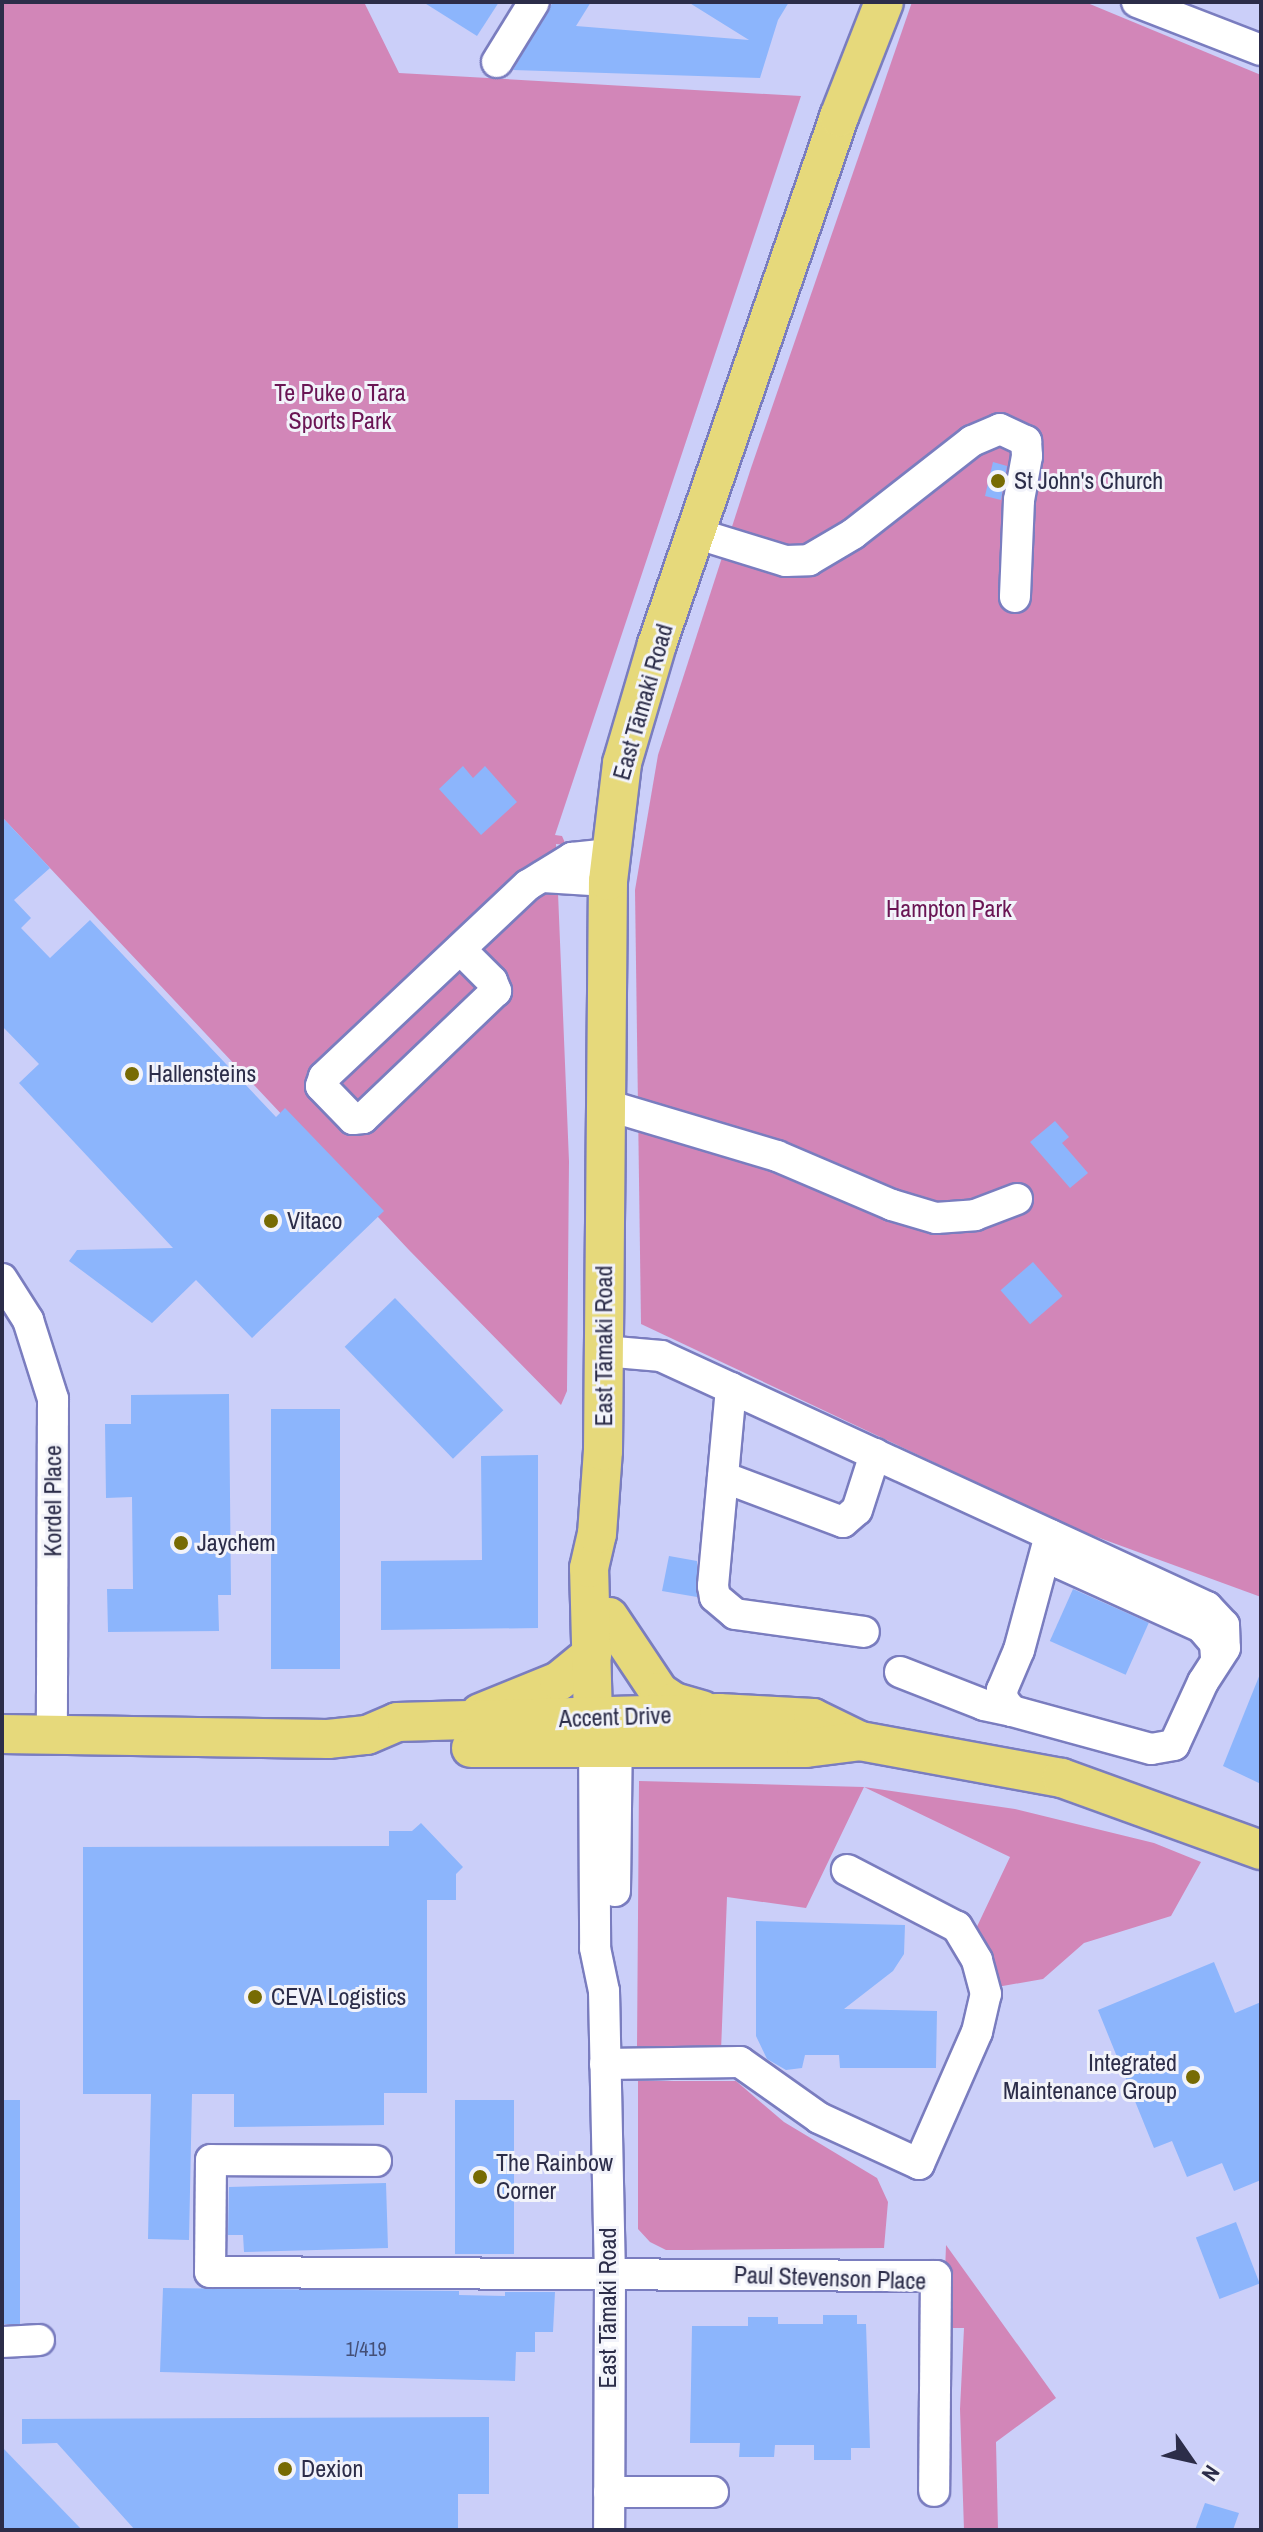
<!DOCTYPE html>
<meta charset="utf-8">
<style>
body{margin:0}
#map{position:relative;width:1263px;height:2532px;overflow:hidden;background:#cbcff9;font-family:"Archivo Narrow",sans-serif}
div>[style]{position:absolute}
.green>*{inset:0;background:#d286b8}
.building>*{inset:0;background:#8cb5fc;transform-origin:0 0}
.roads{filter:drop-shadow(2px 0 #7a7dbf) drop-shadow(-2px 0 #7a7dbf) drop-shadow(0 2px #7a7dbf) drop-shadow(0 -2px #7a7dbf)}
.minor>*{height:30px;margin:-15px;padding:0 15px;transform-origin:15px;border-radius:15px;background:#fff}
.major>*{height:38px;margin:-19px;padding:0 19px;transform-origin:19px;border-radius:19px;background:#e6d97b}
.dots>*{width:22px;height:22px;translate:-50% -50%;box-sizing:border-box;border:4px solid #f2f3fa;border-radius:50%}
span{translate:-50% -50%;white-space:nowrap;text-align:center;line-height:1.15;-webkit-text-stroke:6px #f2f3fa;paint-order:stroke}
.number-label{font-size:20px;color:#444f76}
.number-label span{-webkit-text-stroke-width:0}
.park-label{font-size:24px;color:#6a1554}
.poi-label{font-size:24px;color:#2c2d49}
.left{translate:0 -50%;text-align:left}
.right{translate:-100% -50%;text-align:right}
.street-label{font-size:24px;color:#2c2d49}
.frame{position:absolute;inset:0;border:4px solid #2c2d49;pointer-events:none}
.north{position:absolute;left:1151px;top:2420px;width:80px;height:80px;-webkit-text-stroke:6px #f2f3fa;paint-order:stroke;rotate:124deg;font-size:22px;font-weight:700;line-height:32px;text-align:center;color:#2c2d49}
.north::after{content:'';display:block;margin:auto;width:28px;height:36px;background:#2c2d49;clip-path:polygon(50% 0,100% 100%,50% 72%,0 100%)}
</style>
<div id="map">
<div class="green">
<div style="clip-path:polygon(2px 2px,364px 2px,399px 73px,801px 96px,555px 835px,562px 836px,566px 845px,556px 844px,569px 1161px,567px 1391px,561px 1405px,409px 1250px,2px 817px)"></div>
<div style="clip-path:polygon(912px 2px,1085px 2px,1261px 75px,1261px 1597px,1075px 1529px,641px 1324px,635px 890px,658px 755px,751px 468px)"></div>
<div style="clip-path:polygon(639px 1781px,864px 1787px,1015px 1809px,1154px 1843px,1201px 1862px,1171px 1916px,1084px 1943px,1043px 1979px,997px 1987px,973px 1935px,1010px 1857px,864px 1787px,806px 1908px,727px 1897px,721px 2051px,637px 2047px)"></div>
<div style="clip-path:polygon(638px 2081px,736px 2081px,784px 2122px,877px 2178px,888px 2202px,884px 2248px,689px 2250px,666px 2250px,650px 2242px,638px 2229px)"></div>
<div style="clip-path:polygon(946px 2245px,1056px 2398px,996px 2442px,998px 2530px,964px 2530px,960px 2409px,964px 2328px,943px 2328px)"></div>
</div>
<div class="building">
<div style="clip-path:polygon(423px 2px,499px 2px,477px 36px)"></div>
<div style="clip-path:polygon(553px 2px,591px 2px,576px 26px,749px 40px,688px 2px,789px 2px,778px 20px,760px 78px,513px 70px)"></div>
<div style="clip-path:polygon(993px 462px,1007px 466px,1001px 500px,985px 496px)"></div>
<div style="clip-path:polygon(463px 766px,473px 778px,485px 766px,517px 802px,481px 835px,439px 789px)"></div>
<div style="clip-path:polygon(2px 817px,50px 868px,14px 900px,31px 918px,21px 928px,50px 958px,90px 920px,276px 1117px,285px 1108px,384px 1211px,252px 1338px,196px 1280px,152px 1323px,69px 1261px,77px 1250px,173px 1248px,19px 1083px,39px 1064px,2px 1026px)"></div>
<div style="clip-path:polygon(1055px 1121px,1069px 1137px,1062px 1143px,1088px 1173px,1070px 1188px,1030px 1142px)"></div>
<div style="left:1033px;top:1262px;width:45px;height:43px;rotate:49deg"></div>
<div style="left:395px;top:1298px;width:156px;height:70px;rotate:46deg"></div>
<div style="clip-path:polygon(229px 1394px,231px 1595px,218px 1595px,219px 1631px,108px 1632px,107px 1589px,133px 1589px,132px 1497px,106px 1498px,105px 1424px,131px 1424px,131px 1395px)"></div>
<div style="left:340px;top:1409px;width:260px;height:69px;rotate:90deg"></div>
<div style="clip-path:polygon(538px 1455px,538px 1628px,381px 1630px,381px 1561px,482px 1560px,481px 1456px)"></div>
<div style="clip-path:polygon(669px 1556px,697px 1561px,697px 1597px,662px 1591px)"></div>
<div style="left:1073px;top:1589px;width:83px;height:57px;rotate:24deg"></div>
<div style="clip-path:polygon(1260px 1674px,1261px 1674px,1261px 1784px,1223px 1766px)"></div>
<div style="clip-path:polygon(421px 1823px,463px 1867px,456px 1874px,456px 1900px,427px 1900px,427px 2093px,384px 2093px,384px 2125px,234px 2127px,234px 2094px,192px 2094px,189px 2240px,148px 2239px,151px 2094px,83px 2094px,83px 1847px,389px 1846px,389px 1831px,412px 1831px)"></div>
<div style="clip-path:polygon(756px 1921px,905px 1925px,904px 1954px,893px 1971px,844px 2009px,937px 2011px,936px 2068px,840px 2068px,839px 2055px,805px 2055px,802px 2068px,786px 2070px,767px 2059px,756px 2036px)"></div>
<div style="clip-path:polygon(1214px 1962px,1235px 2013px,1261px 2002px,1261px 2180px,1234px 2191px,1222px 2163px,1187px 2177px,1172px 2141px,1154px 2148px,1098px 2010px)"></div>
<div style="left:2px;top:2100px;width:18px;height:224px"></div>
<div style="left:514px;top:2100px;width:154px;height:59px;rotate:90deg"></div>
<div style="clip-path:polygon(386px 2183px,388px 2248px,244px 2252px,243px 2235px,228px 2235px,229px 2187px)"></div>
<div style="left:1236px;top:2222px;width:66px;height:43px;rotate:69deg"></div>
<div style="clip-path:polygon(163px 2288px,459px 2291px,459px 2295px,505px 2296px,505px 2292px,555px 2292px,553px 2332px,535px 2332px,535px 2352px,516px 2352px,515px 2381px,160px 2372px)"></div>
<div style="clip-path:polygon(823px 2315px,857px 2315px,857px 2324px,866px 2324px,870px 2448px,851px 2448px,851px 2460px,814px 2460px,814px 2445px,775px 2445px,774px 2457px,739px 2457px,740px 2443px,690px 2443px,692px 2326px,748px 2326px,748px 2317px,778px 2317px,778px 2324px,823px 2324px)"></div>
<div style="clip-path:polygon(489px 2417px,489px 2494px,458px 2494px,458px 2530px,135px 2530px,57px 2443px,22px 2444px,22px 2419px)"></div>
<div style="clip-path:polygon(2px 2447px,82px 2530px,2px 2530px)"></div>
<div style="clip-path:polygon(1205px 2503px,1239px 2513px,1233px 2530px,1195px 2530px)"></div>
</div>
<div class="roads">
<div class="minor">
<div style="left:1137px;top:2px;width:133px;rotate:21.2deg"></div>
<div style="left:497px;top:62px;width:70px;rotate:-58.3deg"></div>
<div style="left:698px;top:534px;width:92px;rotate:17.1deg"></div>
<div style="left:786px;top:561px;width:23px;rotate:-2deg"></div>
<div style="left:809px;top:560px;width:51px;rotate:-30.6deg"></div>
<div style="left:853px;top:534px;width:151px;rotate:-38deg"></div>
<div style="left:972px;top:441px;width:30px;rotate:-23deg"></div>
<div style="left:1000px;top:429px;width:29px;rotate:25deg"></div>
<div style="left:1026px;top:441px;width:15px;rotate:86deg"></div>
<div style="left:1027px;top:456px;width:45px;rotate:100.3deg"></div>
<div style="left:1019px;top:500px;width:97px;rotate:92.4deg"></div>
<div style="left:542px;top:877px;width:66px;rotate:3.5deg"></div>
<div style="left:461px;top:950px;width:44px;rotate:45deg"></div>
<div style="left:492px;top:981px;width:11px;rotate:68deg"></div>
<div style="left:496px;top:991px;width:184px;rotate:136.3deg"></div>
<div style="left:363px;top:1118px;width:10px;rotate:174deg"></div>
<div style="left:353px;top:1119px;width:46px;rotate:-134.1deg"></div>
<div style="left:321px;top:1086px;width:9px;rotate:-72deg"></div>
<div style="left:324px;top:1077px;width:280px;rotate:-43.3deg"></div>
<div style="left:528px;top:885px;width:52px;rotate:-31.5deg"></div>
<div style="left:572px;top:858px;width:38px;rotate:-6deg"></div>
<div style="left:606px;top:1105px;width:178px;rotate:16.6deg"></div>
<div style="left:777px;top:1156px;width:125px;rotate:23.1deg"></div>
<div style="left:892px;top:1205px;width:46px;rotate:16.5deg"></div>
<div style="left:936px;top:1218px;width:39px;rotate:-4deg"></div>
<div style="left:975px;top:1215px;width:45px;rotate:-20.9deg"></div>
<div style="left:2px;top:1279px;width:49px;rotate:57.6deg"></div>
<div style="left:28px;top:1320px;width:83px;rotate:72.4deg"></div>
<div style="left:53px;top:1399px;width:336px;rotate:90.2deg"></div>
<div style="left:604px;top:1351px;width:57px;rotate:5deg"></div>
<div style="left:661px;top:1356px;width:601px;rotate:24.69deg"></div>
<div style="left:1207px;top:1607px;width:25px;rotate:47deg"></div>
<div style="left:1224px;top:1625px;width:23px;rotate:88deg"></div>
<div style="left:1225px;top:1648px;width:40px;rotate:122.9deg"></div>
<div style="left:1203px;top:1682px;width:69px;rotate:114.7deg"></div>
<div style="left:1174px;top:1745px;width:23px;rotate:170deg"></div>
<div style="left:1151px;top:1749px;width:144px;rotate:-164.7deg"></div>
<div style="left:1012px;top:1711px;width:14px;rotate:-129deg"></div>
<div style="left:1003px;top:1700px;width:10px;rotate:-96deg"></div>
<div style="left:1002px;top:1690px;width:43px;rotate:-67deg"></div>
<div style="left:1019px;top:1650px;width:119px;rotate:-74.9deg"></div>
<div style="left:731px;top:1388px;width:199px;rotate:95.2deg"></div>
<div style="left:713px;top:1586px;width:11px;rotate:80deg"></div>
<div style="left:715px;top:1597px;width:26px;rotate:40deg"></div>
<div style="left:735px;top:1614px;width:130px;rotate:7.9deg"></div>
<div style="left:723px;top:1477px;width:128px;rotate:20.6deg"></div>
<div style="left:843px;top:1522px;width:18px;rotate:-41deg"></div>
<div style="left:857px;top:1510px;width:59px;rotate:-72.2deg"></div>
<div style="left:1050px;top:1535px;width:31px;rotate:68deg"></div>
<div style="left:1062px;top:1564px;width:153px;rotate:24.4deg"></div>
<div style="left:1201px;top:1627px;width:21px;rotate:49deg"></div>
<div style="left:1215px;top:1643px;width:16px;rotate:86deg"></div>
<div style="left:900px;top:1672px;width:90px;rotate:21.4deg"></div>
<div style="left:984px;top:1705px;width:29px;rotate:12deg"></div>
<div style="left:594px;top:1729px;width:219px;rotate:89.7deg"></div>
<div style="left:595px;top:1948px;width:44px;rotate:78.2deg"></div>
<div style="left:604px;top:1991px;width:283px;rotate:88.8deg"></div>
<div style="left:610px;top:2274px;width:256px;rotate:90.2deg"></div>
<div style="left:615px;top:1891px;width:164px;rotate:-89.3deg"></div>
<div style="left:605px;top:2064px;width:135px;rotate:-0.8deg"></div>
<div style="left:740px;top:2062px;width:97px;rotate:35.3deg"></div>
<div style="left:819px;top:2118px;width:110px;rotate:24.7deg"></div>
<div style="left:919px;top:2164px;width:144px;rotate:-66.3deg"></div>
<div style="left:977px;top:2032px;width:39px;rotate:-77deg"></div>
<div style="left:986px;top:1994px;width:35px;rotate:-105deg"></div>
<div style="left:977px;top:1960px;width:39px;rotate:-121deg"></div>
<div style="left:957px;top:1927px;width:124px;rotate:-152.6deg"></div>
<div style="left:376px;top:2161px;width:165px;rotate:-179.7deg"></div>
<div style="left:211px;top:2160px;width:112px;rotate:90.5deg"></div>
<div style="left:210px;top:2272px;width:726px;rotate:0.32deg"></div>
<div style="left:936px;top:2276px;width:215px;rotate:90.5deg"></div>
<div style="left:2px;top:2342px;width:37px;rotate:-3deg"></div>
<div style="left:609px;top:2492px;width:104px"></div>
</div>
<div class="major">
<div style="left:609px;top:1617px;width:90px;rotate:56.3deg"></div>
<div style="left:659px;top:1692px;width:18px;rotate:34deg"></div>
<div style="left:674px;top:1702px;width:29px;rotate:16deg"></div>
<div style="left:480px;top:1713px;width:85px;rotate:-22.1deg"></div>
<div style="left:559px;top:1681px;width:43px;rotate:-39.3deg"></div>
<div style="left:593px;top:1719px;width:151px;rotate:-91.5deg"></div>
<div style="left:589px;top:1568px;width:35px;rotate:-77deg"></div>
<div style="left:597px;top:1534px;width:83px;rotate:-85.9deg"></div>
<div style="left:603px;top:1451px;width:570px;rotate:-89.5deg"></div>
<div style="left:608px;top:881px;width:119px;rotate:-83.2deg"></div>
<div style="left:622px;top:763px;width:124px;rotate:-73.6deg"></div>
<div style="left:657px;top:644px;width:558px;rotate:-70.95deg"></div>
<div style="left:839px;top:117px;width:123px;rotate:-68.6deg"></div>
<div style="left:2px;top:1734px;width:326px;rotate:0.9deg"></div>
<div style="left:328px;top:1739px;width:39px;rotate:-6deg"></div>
<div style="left:367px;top:1735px;width:33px;rotate:-23deg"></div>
<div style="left:397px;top:1722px;width:322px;rotate:-1.6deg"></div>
<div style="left:719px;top:1713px;width:94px;rotate:3deg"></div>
<div style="left:813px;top:1718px;width:52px;rotate:26.1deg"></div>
<div style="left:860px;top:1741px;width:205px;rotate:10.4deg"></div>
<div style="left:1062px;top:1778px;width:212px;rotate:19.9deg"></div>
<div style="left:471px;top:1748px;width:335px"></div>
<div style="left:806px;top:1748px;width:54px;rotate:-7.4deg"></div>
</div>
</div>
<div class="dots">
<div style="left:998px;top:481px;background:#776b03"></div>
<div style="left:132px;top:1074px;background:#776b03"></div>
<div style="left:271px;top:1221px;background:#776b03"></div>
<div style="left:181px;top:1543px;background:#776b03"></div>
<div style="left:255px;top:1997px;background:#776b03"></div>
<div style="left:1193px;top:2077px;background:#776b03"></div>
<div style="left:480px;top:2177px;background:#776b03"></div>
<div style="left:285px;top:2469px;background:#776b03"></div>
</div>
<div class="number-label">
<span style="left:366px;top:2348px">1/419</span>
</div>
<div class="park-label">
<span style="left:340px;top:407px">Te Puke o Tara<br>Sports Park</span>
<span style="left:949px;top:909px">Hampton Park</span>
</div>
<div class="poi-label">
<span class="left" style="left:1014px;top:481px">St John's Church</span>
<span class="left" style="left:148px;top:1074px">Hallensteins</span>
<span class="left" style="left:287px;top:1221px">Vitaco</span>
<span class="left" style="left:197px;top:1543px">Jaychem</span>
<span class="left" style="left:271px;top:1997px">CEVA Logistics</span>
<span class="right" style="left:1177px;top:2077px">Integrated<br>Maintenance Group</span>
<span class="left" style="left:496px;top:2177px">The Rainbow<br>Corner</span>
<span class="left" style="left:301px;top:2469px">Dexion</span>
</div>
<div class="street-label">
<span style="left:643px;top:702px;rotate:-74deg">East Tāmaki Road</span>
<span style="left:604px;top:1346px;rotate:-90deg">East Tāmaki Road</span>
<span style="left:53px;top:1501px;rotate:-90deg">Kordel Place</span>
<span style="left:615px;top:1717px;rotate:-2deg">Accent Drive</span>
<span style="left:830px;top:2278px;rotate:2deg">Paul Stevenson Place</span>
<span style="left:608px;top:2308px;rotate:-90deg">East Tāmaki Road</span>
</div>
<div class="frame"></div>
<div class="north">N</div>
</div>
